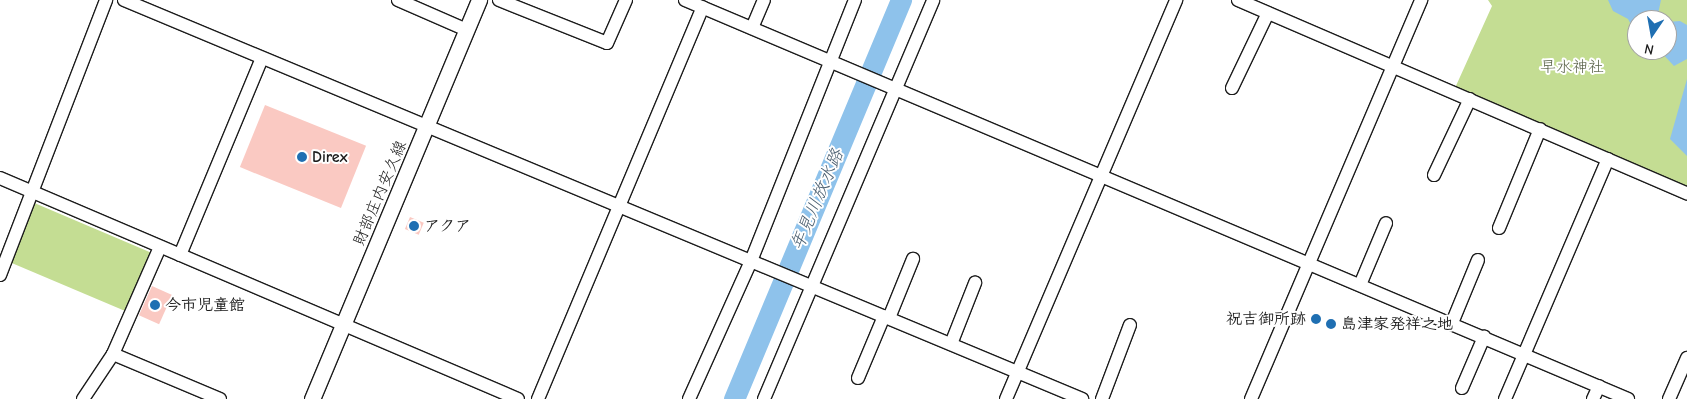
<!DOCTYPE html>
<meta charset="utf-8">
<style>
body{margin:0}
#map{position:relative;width:1687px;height:399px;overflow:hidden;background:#fff;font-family:"Comic Neue","Klee One",sans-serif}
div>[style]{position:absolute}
.green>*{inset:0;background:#c4dd93;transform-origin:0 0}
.water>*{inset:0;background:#8ec2eb}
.river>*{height:21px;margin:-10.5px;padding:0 10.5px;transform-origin:10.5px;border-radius:10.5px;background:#8ec2eb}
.building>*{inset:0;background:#fac9c2;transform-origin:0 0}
.roads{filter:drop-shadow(1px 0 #1c1c1c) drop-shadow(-1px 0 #1c1c1c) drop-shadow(0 1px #1c1c1c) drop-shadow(0 -1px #1c1c1c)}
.minor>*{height:12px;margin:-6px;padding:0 6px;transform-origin:6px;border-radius:6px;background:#fff}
.major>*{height:15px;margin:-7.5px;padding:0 7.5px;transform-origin:7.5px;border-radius:7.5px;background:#fff}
.dots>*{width:14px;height:14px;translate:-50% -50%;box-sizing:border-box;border:2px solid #fff;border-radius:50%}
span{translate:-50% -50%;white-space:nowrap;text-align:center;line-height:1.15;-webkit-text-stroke:4px #fff;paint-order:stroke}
.park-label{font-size:16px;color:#576046}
.poi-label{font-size:16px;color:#1c1c1c;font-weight:700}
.left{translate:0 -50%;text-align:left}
.right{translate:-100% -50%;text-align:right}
.street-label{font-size:16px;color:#1c1c1c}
.water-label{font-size:18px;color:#4a5e6f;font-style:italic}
.north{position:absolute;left:1627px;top:10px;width:50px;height:50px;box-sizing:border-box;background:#fff;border:1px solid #a4a4a4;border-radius:50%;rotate:192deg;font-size:14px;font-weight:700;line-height:20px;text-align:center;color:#1c1c1c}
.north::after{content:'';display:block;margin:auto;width:18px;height:22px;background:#1f6fb2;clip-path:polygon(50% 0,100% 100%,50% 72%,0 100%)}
</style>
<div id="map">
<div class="green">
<div style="clip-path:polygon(evenodd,1488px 0,1687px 0,1687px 190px,1455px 88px,1492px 6px,1488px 0,1637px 20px,1667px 20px,1667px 50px,1637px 50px,1637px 20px)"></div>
<div style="left:32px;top:202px;width:129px;height:64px;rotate:23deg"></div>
</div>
<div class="water">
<div style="clip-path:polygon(1608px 0,1661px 0,1658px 14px,1662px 20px,1637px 20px,1637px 36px,1628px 19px,1613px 11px)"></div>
<div style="clip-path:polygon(1680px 21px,1687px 25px,1687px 59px,1674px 66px,1659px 50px,1667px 50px,1667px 22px)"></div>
<div style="clip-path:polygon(1687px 79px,1687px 156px,1670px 139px)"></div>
</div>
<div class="river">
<div style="left:734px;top:399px;width:433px;rotate:-67.3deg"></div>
</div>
<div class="building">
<div style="left:265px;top:105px;width:109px;height:67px;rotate:22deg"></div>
<div style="left:410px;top:217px;width:15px;height:13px;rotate:23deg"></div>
<div style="left:152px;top:286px;width:22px;height:32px;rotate:24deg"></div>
</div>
<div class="roads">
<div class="minor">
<div style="left:124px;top:0;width:1038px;rotate:22.61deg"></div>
<div style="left:398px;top:0;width:75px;rotate:23.5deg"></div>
<div style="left:499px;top:0;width:116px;rotate:21.7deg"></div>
<div style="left:607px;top:43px;width:47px;rotate:-66.2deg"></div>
<div style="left:685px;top:0;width:1024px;rotate:22.93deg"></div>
<div style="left:1238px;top:0;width:489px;rotate:23.3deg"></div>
<div style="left:752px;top:28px;width:30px;rotate:-67deg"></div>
<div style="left:1232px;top:88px;width:83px;rotate:-64.4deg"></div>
<div style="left:1434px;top:175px;width:84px;rotate:-64.7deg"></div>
<div style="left:0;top:178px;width:563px;rotate:23.11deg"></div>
<div style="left:1499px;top:228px;width:107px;rotate:-67.5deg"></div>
<div style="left:180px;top:255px;width:213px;rotate:-67.4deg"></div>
<div style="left:0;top:275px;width:295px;rotate:-68.9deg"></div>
<div style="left:1360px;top:285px;width:67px;rotate:-67.2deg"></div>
<div style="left:889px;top:318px;width:64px;rotate:-67.9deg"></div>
<div style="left:1452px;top:323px;width:68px;rotate:-67.6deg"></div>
<div style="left:951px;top:344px;width:66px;rotate:-68.5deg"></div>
<div style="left:113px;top:354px;width:117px;rotate:-66.3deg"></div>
<div style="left:858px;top:378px;width:67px;rotate:-67.2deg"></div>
<div style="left:1462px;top:388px;width:56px;rotate:-66.7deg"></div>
<div style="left:83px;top:399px;width:54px;rotate:-56.3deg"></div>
<div style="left:113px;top:354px;width:116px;rotate:22.8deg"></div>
<div style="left:538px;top:399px;width:425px;rotate:-67.2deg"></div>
<div style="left:689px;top:399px;width:151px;rotate:-65.8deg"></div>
<div style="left:751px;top:261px;width:281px;rotate:-68.3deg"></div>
<div style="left:764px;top:399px;width:433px;rotate:-67deg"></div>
<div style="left:1006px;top:399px;width:434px;rotate:-66.9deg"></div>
<div style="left:1102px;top:399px;width:79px;rotate:-69.3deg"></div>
<div style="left:1251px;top:399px;width:434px;rotate:-66.9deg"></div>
<div style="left:1505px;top:399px;width:261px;rotate:-66.8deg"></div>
<div style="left:1593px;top:399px;width:14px;rotate:-65deg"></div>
<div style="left:1669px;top:399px;width:45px;rotate:-66.3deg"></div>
</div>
<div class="major">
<div style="left:312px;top:399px;width:433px;rotate:-67.3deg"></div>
</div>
</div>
<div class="dots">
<div style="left:302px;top:157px;background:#1f6fb2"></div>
<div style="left:414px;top:226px;background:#1f6fb2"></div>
<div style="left:155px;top:305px;background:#1f6fb2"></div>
<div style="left:1316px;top:319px;background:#1f6fb2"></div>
<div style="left:1331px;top:324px;background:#1f6fb2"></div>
</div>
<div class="park-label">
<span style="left:1572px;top:67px">早水神社</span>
</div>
<div class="poi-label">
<span class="left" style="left:312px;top:157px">Direx</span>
<span class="left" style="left:424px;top:226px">アクア</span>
<span class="left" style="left:165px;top:305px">今市児童館</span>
<span class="right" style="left:1306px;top:319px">祝吉御所跡</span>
<span class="left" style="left:1341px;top:324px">島津家発祥之地</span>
</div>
<div class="street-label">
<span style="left:380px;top:193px;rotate:-67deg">財部庄内安久線</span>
</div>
<div class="water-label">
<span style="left:818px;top:200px;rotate:-67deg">年見川放水路</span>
</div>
<div class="north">N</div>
</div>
